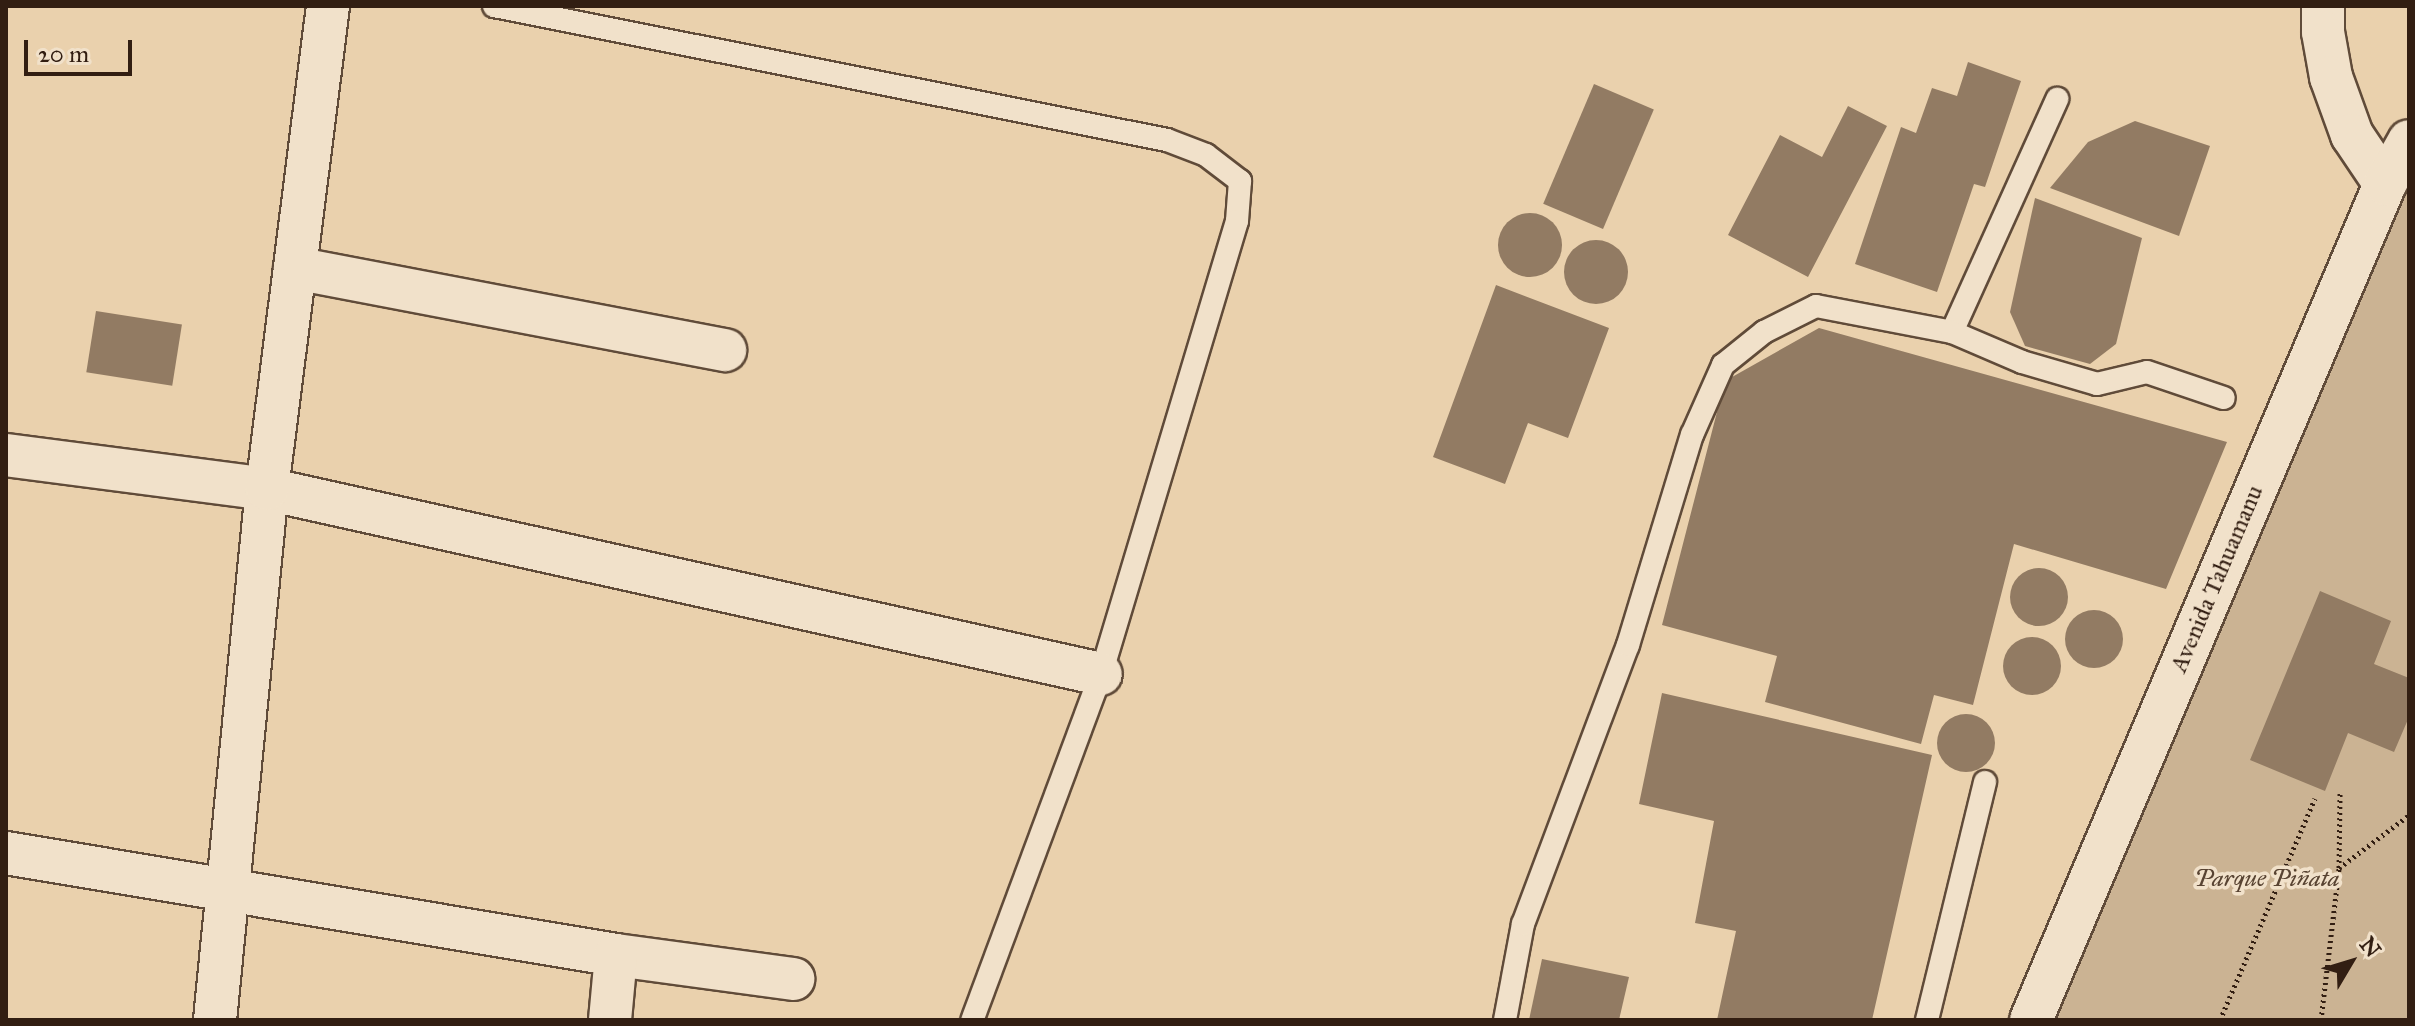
<!DOCTYPE html>
<meta charset="utf-8">
<style>
body{margin:0}
#map{position:relative;width:2415px;height:1026px;overflow:hidden;background:#ead1ad;font-family:"IM FELL Great Primer",serif}
div>[style]{position:absolute}
.green>*{inset:0;background:#cbb393}
.building>*{inset:0;background:#927b63;transform-origin:0 0}
.round{border-radius:50%}
.path>*{height:5px;margin-top:-2.5px;transform-origin:0;background:repeating-linear-gradient(90deg,#321e12 0 2px,transparent 0 6px)}
.roads{filter:drop-shadow(2px 0 #604b39) drop-shadow(-2px 0 #604b39) drop-shadow(0 2px #604b39) drop-shadow(0 -2px #604b39)}
.service>*{height:22px;margin:-11px;padding:0 11px;transform-origin:11px;border-radius:11px;background:#f1e1ca}
.minor>*{height:42px;margin:-21px;padding:0 21px;transform-origin:21px;border-radius:21px;background:#f1e1ca}
span{translate:-50% -50%;white-space:nowrap;text-align:center;line-height:1.15;-webkit-text-stroke:7px #f1e1ca;paint-order:stroke}
.street-label{font-size:24px;color:#321e12}
.park-label{font-size:24px;color:#584332;font-style:italic}
.frame{position:absolute;inset:0;border:8px solid #321e12;pointer-events:none}
.north{position:absolute;left:2311px;top:922px;width:80px;height:80px;-webkit-text-stroke:6px #f1e1ca;paint-order:stroke;rotate:52deg;font-size:22px;font-weight:700;line-height:32px;text-align:center;color:#321e12}
.north::after{content:'';display:block;margin:auto;width:28px;height:36px;background:#321e12;clip-path:polygon(50% 0,100% 100%,50% 72%,0 100%)}
.scale{position:absolute;left:24px;top:40px;width:108px;height:36px;box-sizing:border-box;border:4px solid #321e12;border-top:0;padding-left:10px;font-size:24px;line-height:28px;white-space:nowrap;color:#321e12;-webkit-text-stroke:6px #f1e1ca;paint-order:stroke}
</style>
<div id="map">
<div class="green">
<div style="clip-path:polygon(2409px 180px,2409px 1020px,2053px 1020px)"></div>
</div>
<div class="building">
<div style="clip-path:polygon(1968px 62px,2021px 81px,1985px 187px,1974px 184px,1937px 292px,1855px 264px,1901px 127px,1916px 133px,1932px 88px,1957px 96px)"></div>
<div style="left:1594px;top:84px;width:65px;height:130px;rotate:23deg"></div>
<div style="clip-path:polygon(1848px 106px,1887px 126px,1808px 277px,1728px 235px,1780px 135px,1822px 157px)"></div>
<div style="clip-path:polygon(2135px 121px,2210px 146px,2179px 236px,2050px 188px,2088px 142px)"></div>
<div style="clip-path:polygon(2035px 198px,2142px 238px,2116px 344px,2090px 364px,2025px 346px,2010px 312px)"></div>
<div class="round" style="left:1498px;top:213px;width:64px;height:64px"></div>
<div class="round" style="left:1564px;top:240px;width:64px;height:64px"></div>
<div style="clip-path:polygon(1496px 285px,1609px 328px,1568px 438px,1528px 423px,1505px 484px,1433px 457px)"></div>
<div style="left:96px;top:311px;width:87px;height:62px;rotate:9deg"></div>
<div style="clip-path:polygon(1819px 328px,2227px 442px,2166px 589px,2014px 544px,1973px 705px,1934px 695px,1921px 744px,1765px 702px,1777px 656px,1662px 625px,1725px 381px)"></div>
<div class="round" style="left:2010px;top:568px;width:58px;height:58px"></div>
<div style="clip-path:polygon(2320px 591px,2391px 621px,2374px 664px,2409px 678px,2409px 717px,2394px 752px,2348px 733px,2325px 791px,2250px 760px)"></div>
<div class="round" style="left:2065px;top:610px;width:58px;height:58px"></div>
<div class="round" style="left:2003px;top:637px;width:58px;height:58px"></div>
<div style="clip-path:polygon(1662px 693px,1932px 755px,1872px 1020px,1717px 1020px,1736px 931px,1695px 923px,1714px 821px,1639px 804px)"></div>
<div class="round" style="left:1937px;top:714px;width:58px;height:58px"></div>
<div style="clip-path:polygon(1542px 959px,1629px 977px,1619px 1020px,1529px 1020px)"></div>
</div>
<div class="path">
<div style="left:2339px;top:868px;width:75px;rotate:-89.2deg"></div>
<div style="left:2220px;top:1020px;width:241px;rotate:-66.8deg"></div>
<div style="left:2321px;top:1020px;width:153px;rotate:-83.2deg"></div>
<div style="left:2339px;top:868px;width:88px;rotate:-37.1deg"></div>
</div>
<div class="roads">
<div class="service">
<div style="left:494px;top:6px;width:686px;rotate:11.26deg"></div>
<div style="left:1167px;top:140px;width:42px;rotate:21deg"></div>
<div style="left:1206px;top:155px;width:43px;rotate:37.4deg"></div>
<div style="left:1240px;top:181px;width:40px;rotate:94.3deg"></div>
<div style="left:1237px;top:221px;width:473px;rotate:106.7deg"></div>
<div style="left:1101px;top:674px;width:369px;rotate:110.4deg"></div>
<div style="left:1952px;top:332px;width:256px;rotate:-65.7deg"></div>
<div style="left:1505px;top:1020px;width:98px;rotate:-79.4deg"></div>
<div style="left:1523px;top:924px;width:298px;rotate:-69.4deg"></div>
<div style="left:1628px;top:645px;width:220px;rotate:-73.1deg"></div>
<div style="left:1692px;top:435px;width:77px;rotate:-66.1deg"></div>
<div style="left:1723px;top:365px;width:53px;rotate:-38.8deg"></div>
<div style="left:1764px;top:332px;width:58px;rotate:-26.6deg"></div>
<div style="left:1816px;top:306px;width:138px;rotate:10.8deg"></div>
<div style="left:1952px;top:332px;width:76px;rotate:23.2deg"></div>
<div style="left:2022px;top:362px;width:78px;rotate:16.3deg"></div>
<div style="left:2097px;top:384px;width:51px;rotate:-13.5deg"></div>
<div style="left:2147px;top:372px;width:81px;rotate:18.7deg"></div>
<div style="left:1927px;top:1020px;width:245px;rotate:-76.3deg"></div>
</div>
<div class="minor">
<div style="left:2323px;top:6px;width:26px;rotate:90deg"></div>
<div style="left:2323px;top:32px;width:46px;rotate:79.9deg"></div>
<div style="left:2331px;top:77px;width:62px;rotate:70.1deg"></div>
<div style="left:2352px;top:135px;width:59px;rotate:56deg"></div>
<div style="left:295px;top:268px;width:438px;rotate:10.8deg"></div>
<div style="left:6px;top:455px;width:263px;rotate:7.4deg"></div>
<div style="left:267px;top:489px;width:854px;rotate:12.51deg"></div>
<div style="left:6px;top:853px;width:618px;rotate:9.49deg"></div>
<div style="left:616px;top:955px;width:179px;rotate:7.7deg"></div>
<div style="left:215px;top:1020px;width:534px;rotate:-84.41deg"></div>
<div style="left:267px;top:489px;width:487px;rotate:-82.8deg"></div>
<div style="left:610px;top:1020px;width:65px;rotate:-84.7deg"></div>
<div style="left:2031px;top:1020px;width:908px;rotate:-67.05deg"></div>
<div style="left:2385px;top:184px;width:49px;rotate:-60.8deg"></div>
</div>
</div>
<div class="street-label">
<span style="left:2217px;top:579px;rotate:-67deg">Avenida Tahuamanu</span>
</div>
<div class="park-label">
<span style="left:2267px;top:879px">Parque Piñata</span>
</div>
<div class="frame"></div>
<div class="north">N</div>
<div class="scale">20 m</div>
</div>
